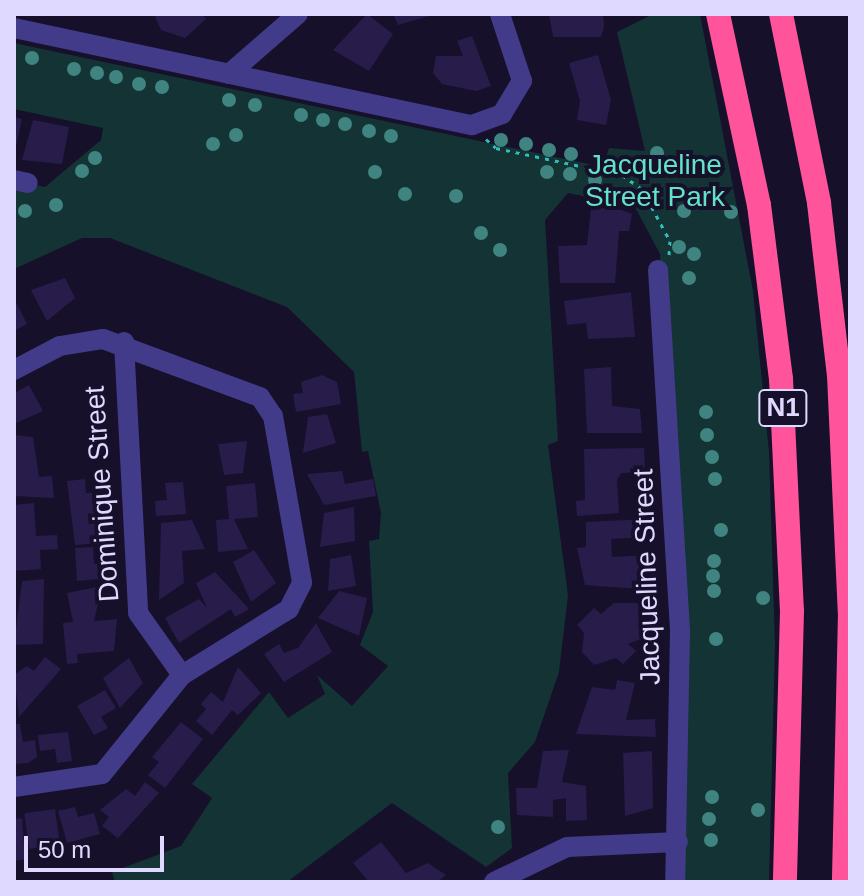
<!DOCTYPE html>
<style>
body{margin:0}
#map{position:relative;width:864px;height:896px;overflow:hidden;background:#16102a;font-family:Arial,sans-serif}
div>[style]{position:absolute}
.green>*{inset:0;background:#133334}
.building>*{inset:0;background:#281c4b;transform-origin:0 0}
.path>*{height:3px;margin-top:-1.5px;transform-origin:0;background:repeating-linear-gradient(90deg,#2fbdbd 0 4px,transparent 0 10px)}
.minor>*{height:20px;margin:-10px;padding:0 10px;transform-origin:10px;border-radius:10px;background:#423b89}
.motorway>*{height:24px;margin:-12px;padding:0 12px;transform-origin:12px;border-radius:12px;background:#ff549c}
.trees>*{width:14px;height:14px;margin:-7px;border-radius:50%;background:#408481}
span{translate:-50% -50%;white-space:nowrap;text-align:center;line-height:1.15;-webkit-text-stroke:8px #16102a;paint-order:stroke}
.shield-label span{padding:2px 6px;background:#16102a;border:2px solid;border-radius:6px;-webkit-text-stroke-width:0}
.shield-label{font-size:26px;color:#e0d9ff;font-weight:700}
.park-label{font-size:28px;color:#62e2c9}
.street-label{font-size:28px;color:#e0d9ff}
.frame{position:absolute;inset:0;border:16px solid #e0d9ff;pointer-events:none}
.scale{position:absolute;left:24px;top:836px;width:140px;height:36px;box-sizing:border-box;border:4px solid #e0d9ff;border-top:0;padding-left:10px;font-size:24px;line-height:28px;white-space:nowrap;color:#e0d9ff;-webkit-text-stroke:6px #16102a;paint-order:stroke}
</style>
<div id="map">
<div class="green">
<div style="clip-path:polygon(653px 14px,700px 14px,753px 291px,769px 452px,775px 645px,769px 882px,683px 882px,660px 254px,635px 207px,568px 193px,545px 220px,558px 441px,548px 445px,568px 595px,559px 672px,535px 742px,508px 773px,512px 848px,486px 867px,392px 803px,287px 882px,115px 882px,112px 872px,181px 846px,212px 798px,192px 784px,269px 692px,288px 718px,325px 694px,317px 675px,352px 706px,388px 666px,360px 645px,373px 612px,369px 541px,379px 539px,381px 513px,368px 451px,362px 452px,354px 372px,287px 307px,110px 238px,82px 238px,14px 269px,14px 181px,45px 187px,101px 140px,103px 128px,14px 109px,14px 43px,603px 167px,609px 148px,645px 151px,617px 32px)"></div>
</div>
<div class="building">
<div style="clip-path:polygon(154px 14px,202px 14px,206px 19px,185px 38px,161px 30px)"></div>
<div style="clip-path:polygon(367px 14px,393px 34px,369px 71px,333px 50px)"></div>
<div style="clip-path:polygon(393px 14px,436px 14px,398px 25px)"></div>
<div style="clip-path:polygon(549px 14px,603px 14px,604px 27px,601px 37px,553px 37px)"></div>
<div style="clip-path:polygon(472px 36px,491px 86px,476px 91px,442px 84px,433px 73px,436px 56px,463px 56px,457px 41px)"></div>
<div style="clip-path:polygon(598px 55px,611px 100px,606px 125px,577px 120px,580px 101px,569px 63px)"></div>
<div style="clip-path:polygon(14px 117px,22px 119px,15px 151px,14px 151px)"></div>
<div style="clip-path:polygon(33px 120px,69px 127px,62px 164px,22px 160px)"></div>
<div style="clip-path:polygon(592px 199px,632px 214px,629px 231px,619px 231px,615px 283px,560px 283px,558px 246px,587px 245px)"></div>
<div style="clip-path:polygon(65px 278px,75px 298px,47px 321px,31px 290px)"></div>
<div style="clip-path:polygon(631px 292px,635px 337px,588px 339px,586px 323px,567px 325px,564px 301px)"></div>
<div style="clip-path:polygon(17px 304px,27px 324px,14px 331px,14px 306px)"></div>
<div style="clip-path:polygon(611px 367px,612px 406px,640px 409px,642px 433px,587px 433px,584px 369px)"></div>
<div style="clip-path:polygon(322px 375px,337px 382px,341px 404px,296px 412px,293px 394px,303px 393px,301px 382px)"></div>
<div style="clip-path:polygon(29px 385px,43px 411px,14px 424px,16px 392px)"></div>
<div style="clip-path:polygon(327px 414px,336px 443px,303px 453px,308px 417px)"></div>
<div style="clip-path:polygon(14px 435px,33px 437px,39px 477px,52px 476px,54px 498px,14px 496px)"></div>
<div style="clip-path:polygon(247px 441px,243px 473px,224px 475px,218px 444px)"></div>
<div style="clip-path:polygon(644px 448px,645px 472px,621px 473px,617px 480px,619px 513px,577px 516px,576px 501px,585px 500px,584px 449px)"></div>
<div style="clip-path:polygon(342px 471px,345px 484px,373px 479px,376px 496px,324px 505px,307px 474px)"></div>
<div style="clip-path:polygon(85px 479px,86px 493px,101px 492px,101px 543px,75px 545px,67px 481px)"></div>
<div style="clip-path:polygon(183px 482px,186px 514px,156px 516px,155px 501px,167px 500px,165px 483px)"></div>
<div style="clip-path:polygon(255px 483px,258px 517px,234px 519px,248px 549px,218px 552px,216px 520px,229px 519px,226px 486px)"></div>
<div style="clip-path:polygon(34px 503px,36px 536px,57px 535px,58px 549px,40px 550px,41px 569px,14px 571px,14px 505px)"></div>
<div style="clip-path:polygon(354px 507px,355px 541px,320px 547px,324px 513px)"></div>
<div style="clip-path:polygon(649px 519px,651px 537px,611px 539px,612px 557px,650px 555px,652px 590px,585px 585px,577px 548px,586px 547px,586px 522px)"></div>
<div style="clip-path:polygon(192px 520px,205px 549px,182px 551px,184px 583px,159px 600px,161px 523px)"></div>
<div style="clip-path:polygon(93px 547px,94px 564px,108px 562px,109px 578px,77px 581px,75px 548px)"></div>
<div style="clip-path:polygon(254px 550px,276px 583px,251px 602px,233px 562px)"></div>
<div style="clip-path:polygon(351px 555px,356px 586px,328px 591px,330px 559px)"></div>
<div style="clip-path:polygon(215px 572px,249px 609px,235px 617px,231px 609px,179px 643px,165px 618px,199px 599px,207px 608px,196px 583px)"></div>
<div style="clip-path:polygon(44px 579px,43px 644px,14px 645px,22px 581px)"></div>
<div style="clip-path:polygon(102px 586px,94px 621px,117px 619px,114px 651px,77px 654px,78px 663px,67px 664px,63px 623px,73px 622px,67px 593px)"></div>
<div style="clip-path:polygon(339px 591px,367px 598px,359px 636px,318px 618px)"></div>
<div style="clip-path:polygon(614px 603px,652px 603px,653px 634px,628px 644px,636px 651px,623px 664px,616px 658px,594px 665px,582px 652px,584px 633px,577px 625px,594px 608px,601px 614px)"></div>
<div style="clip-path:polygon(316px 623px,332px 652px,284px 682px,264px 654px,279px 644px,284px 653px,298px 648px)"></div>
<div style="clip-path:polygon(45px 657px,61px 669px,19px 717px,14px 675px,27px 666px,34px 671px)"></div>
<div style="clip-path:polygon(129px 658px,143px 683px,120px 708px,103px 678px)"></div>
<div style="clip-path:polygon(238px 667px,261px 693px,238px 715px,232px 710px,212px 735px,196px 721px,206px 709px,201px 704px,211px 692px,223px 702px)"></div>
<div style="clip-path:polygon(617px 680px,635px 683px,626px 720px,655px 719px,656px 737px,576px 734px,592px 687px,615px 690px)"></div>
<div style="clip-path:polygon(105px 690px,116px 708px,101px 717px,108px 728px,94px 735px,77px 706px)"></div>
<div style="clip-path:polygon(181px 722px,203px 739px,165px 788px,148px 775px,159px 762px,152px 757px)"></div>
<div style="clip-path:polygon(14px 724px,20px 724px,23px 742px,35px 740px,37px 757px,28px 763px,14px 764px)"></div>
<div style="clip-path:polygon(68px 732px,72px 761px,57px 763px,55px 749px,40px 751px,38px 735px)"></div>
<div style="clip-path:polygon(569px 750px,562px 782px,586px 786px,587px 820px,566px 821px,566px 798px,553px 800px,553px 817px,517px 815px,516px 788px,537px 788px,543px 751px)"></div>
<div style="clip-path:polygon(652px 751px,653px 808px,625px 816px,623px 753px)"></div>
<div style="clip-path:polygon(145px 782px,159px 793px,118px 838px,102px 826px,109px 817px,100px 810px,126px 789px,135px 796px)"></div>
<div style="clip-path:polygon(75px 807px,78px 817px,94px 813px,100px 834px,67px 843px,58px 811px)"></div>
<div style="left:55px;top:809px;width:36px;height:31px;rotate:82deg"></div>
<div style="clip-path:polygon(22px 818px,25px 859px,14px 861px,14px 819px)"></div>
<div style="clip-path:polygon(381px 842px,406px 873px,428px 863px,446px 875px,437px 882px,369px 882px,353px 863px)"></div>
</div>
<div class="path">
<div style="left:486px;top:139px;width:13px;rotate:42deg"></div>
<div style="left:496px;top:148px;width:129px;rotate:12.1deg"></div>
<div style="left:622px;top:175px;width:24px;rotate:35deg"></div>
<div style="left:642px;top:189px;width:59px;rotate:61.7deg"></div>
<div style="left:670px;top:241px;width:14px;rotate:94deg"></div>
</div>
<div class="minor">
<div style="left:14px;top:28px;width:468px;rotate:12deg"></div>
<div style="left:472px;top:125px;width:32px;rotate:-20deg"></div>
<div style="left:502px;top:114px;width:39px;rotate:-59deg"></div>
<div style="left:522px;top:81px;width:71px;rotate:-108.2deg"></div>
<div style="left:229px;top:74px;width:91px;rotate:-41deg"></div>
<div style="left:14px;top:180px;width:14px;rotate:12deg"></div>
<div style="left:658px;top:270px;width:363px;rotate:86.5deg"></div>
<div style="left:680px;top:632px;width:250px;rotate:91.1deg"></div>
<div style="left:124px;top:342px;width:271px;rotate:87deg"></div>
<div style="left:138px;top:613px;width:76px;rotate:54.6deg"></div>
<div style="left:14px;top:370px;width:52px;rotate:-27.6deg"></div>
<div style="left:60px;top:346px;width:44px;rotate:-9.2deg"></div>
<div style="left:103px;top:339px;width:167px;rotate:20.3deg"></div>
<div style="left:260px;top:397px;width:23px;rotate:56deg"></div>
<div style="left:273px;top:416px;width:169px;rotate:80.1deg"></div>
<div style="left:302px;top:583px;width:29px;rotate:117deg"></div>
<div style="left:289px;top:609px;width:126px;rotate:148.3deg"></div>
<div style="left:182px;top:675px;width:127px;rotate:128.9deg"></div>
<div style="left:102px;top:774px;width:89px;rotate:171.6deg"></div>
<div style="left:494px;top:882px;width:81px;rotate:-25.6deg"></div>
<div style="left:567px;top:847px;width:111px;rotate:-2.6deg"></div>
</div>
<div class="motorway">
<div style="left:718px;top:14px;width:195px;rotate:77.9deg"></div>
<div style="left:759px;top:205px;width:175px;rotate:82.8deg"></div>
<div style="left:781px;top:379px;width:232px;rotate:87.3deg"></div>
<div style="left:792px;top:611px;width:271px;rotate:91.5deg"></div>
<div style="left:781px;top:14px;width:193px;rotate:78.6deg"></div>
<div style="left:819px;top:203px;width:173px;rotate:83.4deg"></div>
<div style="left:839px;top:375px;width:238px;rotate:87.4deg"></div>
<div style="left:850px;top:613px;width:269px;rotate:91.3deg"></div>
</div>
<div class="trees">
<div style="left:32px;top:58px"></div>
<div style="left:74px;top:69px"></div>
<div style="left:97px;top:73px"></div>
<div style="left:116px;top:77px"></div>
<div style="left:139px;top:84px"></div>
<div style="left:162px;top:87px"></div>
<div style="left:229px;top:100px"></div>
<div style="left:255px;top:105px"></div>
<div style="left:301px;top:115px"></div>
<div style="left:323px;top:120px"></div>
<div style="left:345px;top:124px"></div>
<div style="left:369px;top:131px"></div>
<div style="left:236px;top:135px"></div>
<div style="left:391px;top:136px"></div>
<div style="left:501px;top:140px"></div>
<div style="left:213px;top:144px"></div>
<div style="left:526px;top:144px"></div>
<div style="left:549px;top:150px"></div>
<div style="left:657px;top:153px"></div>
<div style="left:571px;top:154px"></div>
<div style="left:95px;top:158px"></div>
<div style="left:601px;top:164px"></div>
<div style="left:620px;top:165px"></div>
<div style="left:82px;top:171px"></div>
<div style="left:375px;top:172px"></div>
<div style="left:547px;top:172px"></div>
<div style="left:570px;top:174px"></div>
<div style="left:595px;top:180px"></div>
<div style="left:405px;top:194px"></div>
<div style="left:456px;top:196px"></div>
<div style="left:56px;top:205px"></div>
<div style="left:25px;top:211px"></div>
<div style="left:684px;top:211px"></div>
<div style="left:731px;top:212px"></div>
<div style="left:481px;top:233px"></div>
<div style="left:679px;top:247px"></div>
<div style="left:500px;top:250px"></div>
<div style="left:694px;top:254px"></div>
<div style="left:689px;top:278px"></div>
<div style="left:706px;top:412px"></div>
<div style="left:707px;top:435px"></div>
<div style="left:712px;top:457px"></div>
<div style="left:715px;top:479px"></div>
<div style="left:721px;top:530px"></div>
<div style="left:714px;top:561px"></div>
<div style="left:713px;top:576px"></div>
<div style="left:714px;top:591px"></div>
<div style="left:763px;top:598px"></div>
<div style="left:716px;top:639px"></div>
<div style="left:712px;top:797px"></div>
<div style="left:758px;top:810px"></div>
<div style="left:709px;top:819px"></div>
<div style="left:498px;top:827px"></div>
<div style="left:711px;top:840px"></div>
</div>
<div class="shield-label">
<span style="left:783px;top:408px">N1</span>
</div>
<div class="park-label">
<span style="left:655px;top:181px">Jacqueline<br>Street Park</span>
</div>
<div class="street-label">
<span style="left:102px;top:494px;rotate:-94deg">Dominique Street</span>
<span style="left:647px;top:577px;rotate:-92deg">Jacqueline Street</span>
</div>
<div class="frame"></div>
<div class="scale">50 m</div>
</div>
